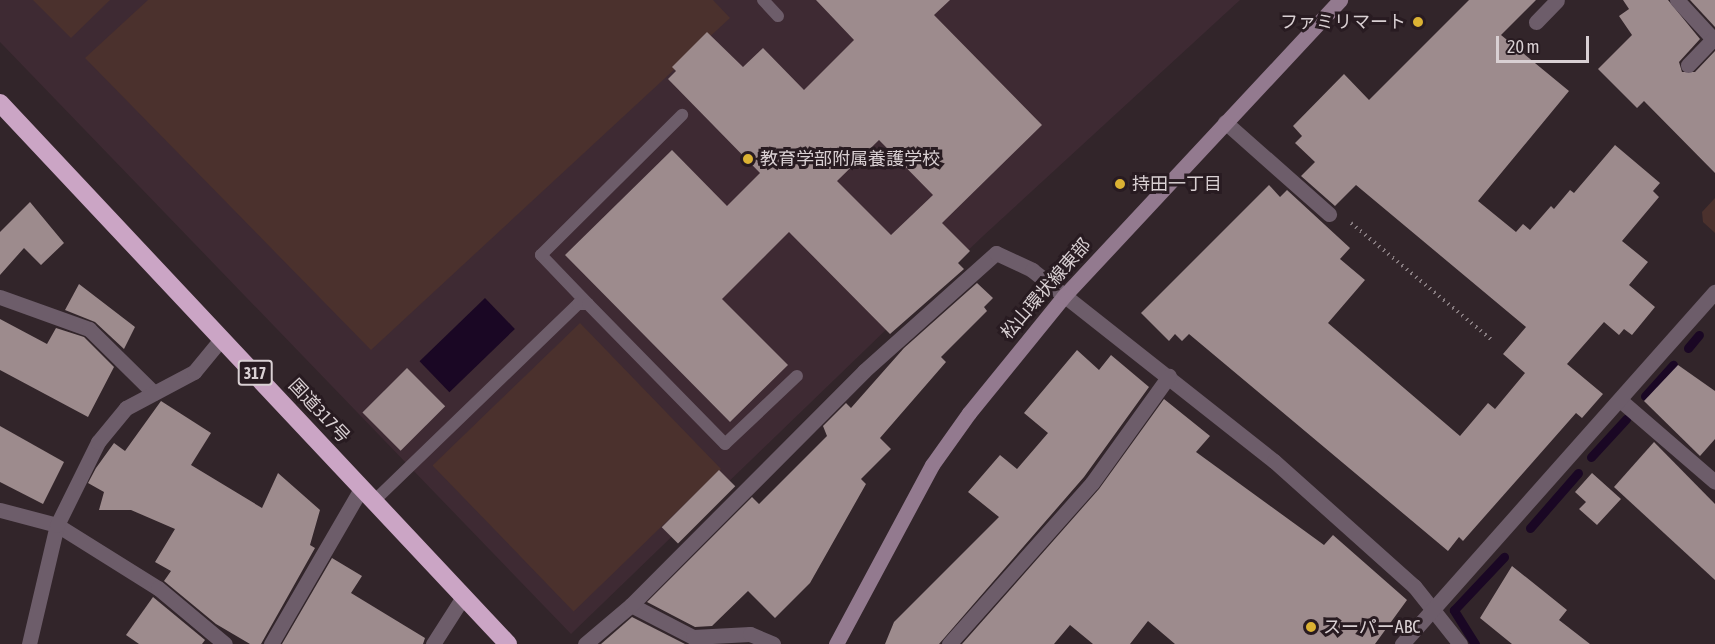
<!DOCTYPE html>
<meta charset="utf-8">
<style>
body{margin:0}
#map{position:relative;width:1715px;height:644px;overflow:hidden;background:#32252a;font-family:"Asap Condensed","Noto Sans JP",sans-serif}
div>[style]{position:absolute}
.built>*{inset:0;background:#3e2a33}
.green>*{inset:0;background:#4b312d;transform-origin:0 0}
.water>*{inset:0;background:#1a0724;transform-origin:0 0}
.stream>*{height:9px;margin:-4.5px;padding:0 4.5px;transform-origin:4.5px;border-radius:4.5px;background:#1a0724}
.building>*{inset:0;background:#9d8b8d;transform-origin:0 0}
.path>*{height:4px;margin-top:-2px;transform-origin:0;background:repeating-linear-gradient(90deg,#877c80 0 1.5px,transparent 0 6px)}
.lane>*{height:12px;margin:-6px;padding:0 6px;transform-origin:6px;border-radius:6px;background:#6d5d6a}
.street>*{height:15px;margin:-7.5px;padding:0 7.5px;transform-origin:7.5px;border-radius:7.5px;background:#6d5d6a}
.secondary>*{height:15px;margin:-7.5px;padding:0 7.5px;transform-origin:7.5px;border-radius:7.5px;background:#937a8f}
.highway>*{height:18px;margin:-9px;padding:0 9px;transform-origin:9px;border-radius:9px;background:#cba5c5}
.dots>*{width:16px;height:16px;translate:-50% -50%;box-sizing:border-box;border:3px solid #281b21;border-radius:50%}
span{translate:-50% -50%;white-space:nowrap;text-align:center;line-height:1.15;-webkit-text-stroke:6px #281b21;paint-order:stroke}
.shield-label span{padding:2px 4px;background:#281b21;border:2px solid;border-radius:4px;-webkit-text-stroke-width:0}
.shield-label{font-size:16px;color:#d9d0d3;font-weight:700}
.poi-label{font-size:18px;color:#d9d0d3}
.right{translate:-100% -50%;text-align:right}
.left{translate:0 -50%;text-align:left}
.street-label{font-size:18px;color:#d9d0d3}
.scale{position:absolute;left:1496px;top:36px;width:93px;height:27px;box-sizing:border-box;border:3px solid #d9d0d3;border-top:0;padding-left:8px;font-size:18px;line-height:21px;white-space:nowrap;color:#d9d0d3;-webkit-text-stroke:4px #281b21;paint-order:stroke}
</style>
<div id="map">
<div class="built">
<div style="clip-path:polygon(0 0,1240px 0,982px 237px,571px 634px,0 42px)"></div>
</div>
<div class="green">
<div style="clip-path:polygon(33px 0,110px 0,71px 38px)"></div>
<div style="clip-path:polygon(148px 0,713px 0,730px 18px,371px 350px,85px 58px)"></div>
<div style="clip-path:polygon(1715px 198px,1715px 233px,1703px 222px,1702px 212px)"></div>
<div style="left:580px;top:323px;width:203px;height:205px;rotate:46deg"></div>
</div>
<div class="water">
<div style="left:485px;top:298px;width:43px;height:91px;rotate:46deg"></div>
</div>
<div class="stream">
<div style="left:1688px;top:348px;width:17px;rotate:-50deg"></div>
<div style="left:1645px;top:396px;width:42px;rotate:-47.9deg"></div>
<div style="left:1591px;top:457px;width:52px;rotate:-47.4deg"></div>
<div style="left:1530px;top:528px;width:73px;rotate:-48.9deg"></div>
<div style="left:1475px;top:644px;width:40px;rotate:-122deg"></div>
<div style="left:1454px;top:610px;width:73px;rotate:-46.7deg"></div>
</div>
<div class="building">
<div style="clip-path:polygon(evenodd,816px 0,950px 0,934px 15px,1042px 125px,942px 223px,970px 251px,958px 263px,964px 269px,890px 334px,789px 232px,722px 299px,788px 365px,730px 422px,565px 255px,672px 150px,727px 206px,760px 173px,668px 79px,676px 71px,672px 67px,707px 32px,743px 67px,763px 48px,804px 90px,854px 40px,816px 0,879px 140px,933px 195px,891px 235px,837px 181px,879px 140px)"></div>
<div style="clip-path:polygon(1469px 0,1536px 0,1501px 35px,1569px 91px,1478px 201px,1516px 232px,1523px 224px,1530px 230px,1551px 206px,1554px 209px,1570px 190px,1574px 193px,1615px 145px,1660px 183px,1653px 191px,1659px 197px,1622px 241px,1648px 262px,1629px 285px,1655px 307px,1632px 335px,1624px 329px,1619px 335px,1604px 322px,1567px 364px,1603px 394px,1582px 418px,1576px 413px,1463px 541px,1459px 537px,1448px 551px,1189px 334px,1182px 341px,1175px 334px,1169px 341px,1141px 313px,1269px 185px,1280px 197px,1287px 190px,1350px 248px,1340px 259px,1365px 280px,1328px 323px,1460px 436px,1488px 403px,1495px 409px,1525px 373px,1503px 354px,1526px 327px,1356px 185px,1335px 206px,1301px 176px,1315px 162px,1295px 143px,1302px 136px,1293px 126px,1344px 74px,1369px 100px)"></div>
<div style="clip-path:polygon(1623px 0,1668px 0,1700px 39px,1679px 62px,1682px 72px,1695px 72px,1715px 51px,1715px 173px,1644px 101px,1637px 108px,1598px 69px,1632px 35px,1619px 16px,1629px 9px)"></div>
<div style="clip-path:polygon(1690px 0,1715px 0,1715px 27px)"></div>
<div style="clip-path:polygon(30px 202px,64px 243px,41px 265px,24px 248px,0 275px,0 232px)"></div>
<div style="clip-path:polygon(977px 283px,993px 298px,984px 307px,987px 311px,941px 357px,946px 362px,880px 438px,891px 449px,861px 479px,866px 484px,810px 583px,775px 618px,748px 591px,712px 626px,695px 627px,647px 602px,752px 497px,759px 504px,827px 436px,823px 426px,846px 403px,851px 408px,904px 348px)"></div>
<div style="clip-path:polygon(79px 284px,135px 327px,124px 349px,95px 322px,65px 310px)"></div>
<div style="clip-path:polygon(0 319px,47px 344px,56px 328px,84px 337px,114px 367px,88px 417px,0 370px)"></div>
<div style="clip-path:polygon(1077px 350px,1099px 370px,1111px 355px,1149px 387px,1084px 477px,939px 644px,885px 644px,894px 622px,999px 517px,968px 492px,1000px 455px,1017px 469px,1048px 433px,1024px 413px)"></div>
<div style="clip-path:polygon(1678px 365px,1715px 391px,1715px 439px,1700px 456px,1644px 401px)"></div>
<div style="left:407px;top:368px;width:54px;height:63px;rotate:45deg"></div>
<div style="clip-path:polygon(1164px 399px,1210px 436px,1196px 452px,1324px 545px,1333px 535px,1407px 600px,1375px 644px,1175px 644px,1148px 621px,1130px 644px,1093px 644px,1070px 625px,1054px 644px,962px 644px,1099px 489px)"></div>
<div style="clip-path:polygon(161px 401px,211px 433px,191px 465px,262px 508px,278px 473px,320px 510px,310px 545px,315px 548px,261px 644px,250px 644px,216px 624px,164px 581px,171px 571px,155px 562px,175px 529px,131px 510px,99px 510px,104px 492px,88px 483px,96px 468px,114px 443px,125px 451px)"></div>
<div style="clip-path:polygon(0 426px,64px 462px,43px 504px,0 482px)"></div>
<div style="clip-path:polygon(1654px 442px,1715px 504px,1715px 580px,1614px 487px)"></div>
<div style="left:719px;top:470px;width:23px;height:81px;rotate:45deg"></div>
<div style="clip-path:polygon(1592px 473px,1621px 499px,1597px 525px,1579px 509px,1586px 502px,1575px 492px)"></div>
<div style="clip-path:polygon(332px 558px,362px 576px,351px 593px,425px 638px,423px 644px,282px 644px)"></div>
<div style="clip-path:polygon(1512px 566px,1567px 610px,1559px 620px,1590px 644px,1512px 644px,1480px 618px)"></div>
<div style="clip-path:polygon(153px 597px,205px 640px,202px 644px,139px 644px,126px 635px)"></div>
<div style="clip-path:polygon(632px 617px,685px 644px,601px 644px)"></div>
</div>
<div class="path">
<div style="left:1351px;top:223px;width:185px;rotate:39.7deg"></div>
</div>
<div class="lane">
<div style="left:763px;top:0;width:22px;rotate:47deg"></div>
<div style="left:588px;top:304px;width:68px;rotate:-133.8deg"></div>
<div style="left:541px;top:255px;width:199px;rotate:-44.8deg"></div>
<div style="left:374px;top:501px;width:284px;rotate:-44deg"></div>
<div style="left:578px;top:304px;width:10px"></div>
<div style="left:588px;top:304px;width:196px;rotate:45.6deg"></div>
<div style="left:725px;top:444px;width:99px;rotate:-43.4deg"></div>
</div>
<div class="street">
<div style="left:1677px;top:0;width:56px;rotate:47.2deg"></div>
<div style="left:1536px;top:22px;width:30px;rotate:-46deg"></div>
<div style="left:1688px;top:65px;width:36px;rotate:-46deg"></div>
<div style="left:1225px;top:122px;width:139px;rotate:41.5deg"></div>
<div style="left:0;top:297px;width:95px;rotate:19.8deg"></div>
<div style="left:89px;top:329px;width:91px;rotate:44.6deg"></div>
<div style="left:1620px;top:400px;width:125px;rotate:40.8deg"></div>
<div style="left:0;top:510px;width:59px;rotate:14.7deg"></div>
<div style="left:57px;top:525px;width:119px;rotate:32deg"></div>
<div style="left:158px;top:588px;width:87px;rotate:39.9deg"></div>
<div style="left:631px;top:605px;width:70px;rotate:27.3deg"></div>
<div style="left:693px;top:637px;width:57px;rotate:-3deg"></div>
<div style="left:750px;top:634px;width:25px;rotate:23deg"></div>
<div style="left:29px;top:644px;width:122px;rotate:-76.8deg"></div>
<div style="left:57px;top:525px;width:93px;rotate:-63.7deg"></div>
<div style="left:98px;top:442px;width:44px;rotate:-50.5deg"></div>
<div style="left:126px;top:408px;width:77px;rotate:-27.9deg"></div>
<div style="left:194px;top:372px;width:44px;rotate:-50.5deg"></div>
<div style="left:271px;top:644px;width:181px;rotate:-59.9deg"></div>
<div style="left:433px;top:644px;width:56px;rotate:-57.4deg"></div>
<div style="left:585px;top:644px;width:60px;rotate:-40.3deg"></div>
<div style="left:631px;top:605px;width:330px;rotate:-45.1deg"></div>
<div style="left:864px;top:371px;width:177px;rotate:-41.8deg"></div>
<div style="left:996px;top:253px;width:40px;rotate:25deg"></div>
<div style="left:1032px;top:270px;width:308px;rotate:38.3deg"></div>
<div style="left:1274px;top:461px;width:188px;rotate:41.8deg"></div>
<div style="left:1414px;top:586px;width:74px;rotate:51.6deg"></div>
<div style="left:949px;top:644px;width:215px;rotate:-48.4deg"></div>
<div style="left:1092px;top:483px;width:132px;rotate:-54.3deg"></div>
<div style="left:1402px;top:644px;width:471px;rotate:-48.4deg"></div>
</div>
<div class="secondary">
<div style="left:836px;top:644px;width:203px;rotate:-61.8deg"></div>
<div style="left:932px;top:465px;width:64px;rotate:-54.6deg"></div>
<div style="left:969px;top:413px;width:151px;rotate:-50.9deg"></div>
<div style="left:1064px;top:296px;width:405px;rotate:-47deg"></div>
</div>
<div class="highway">
<div style="left:0;top:103px;width:742px;rotate:46.8deg"></div>
</div>
<div class="dots">
<div style="left:1418px;top:22px;background:#dbb233"></div>
<div style="left:748px;top:159px;background:#dbb233"></div>
<div style="left:1120px;top:184px;background:#dbb233"></div>
<div style="left:1311px;top:627px;background:#dbb233"></div>
</div>
<div class="shield-label">
<span style="left:255px;top:373px">317</span>
</div>
<div class="poi-label">
<span class="right" style="left:1406px;top:22px">ファミリマート</span>
<span class="left" style="left:760px;top:159px">教育学部附属養護学校</span>
<span class="left" style="left:1132px;top:184px">持田一丁目</span>
<span class="left" style="left:1323px;top:627px">スーパーABC</span>
</div>
<div class="street-label">
<span style="left:1046px;top:289px;rotate:-49deg">松山環状線東部</span>
<span style="left:319px;top:411px;rotate:47deg">国道317号</span>
</div>
<div class="scale">20 m</div>
</div>
